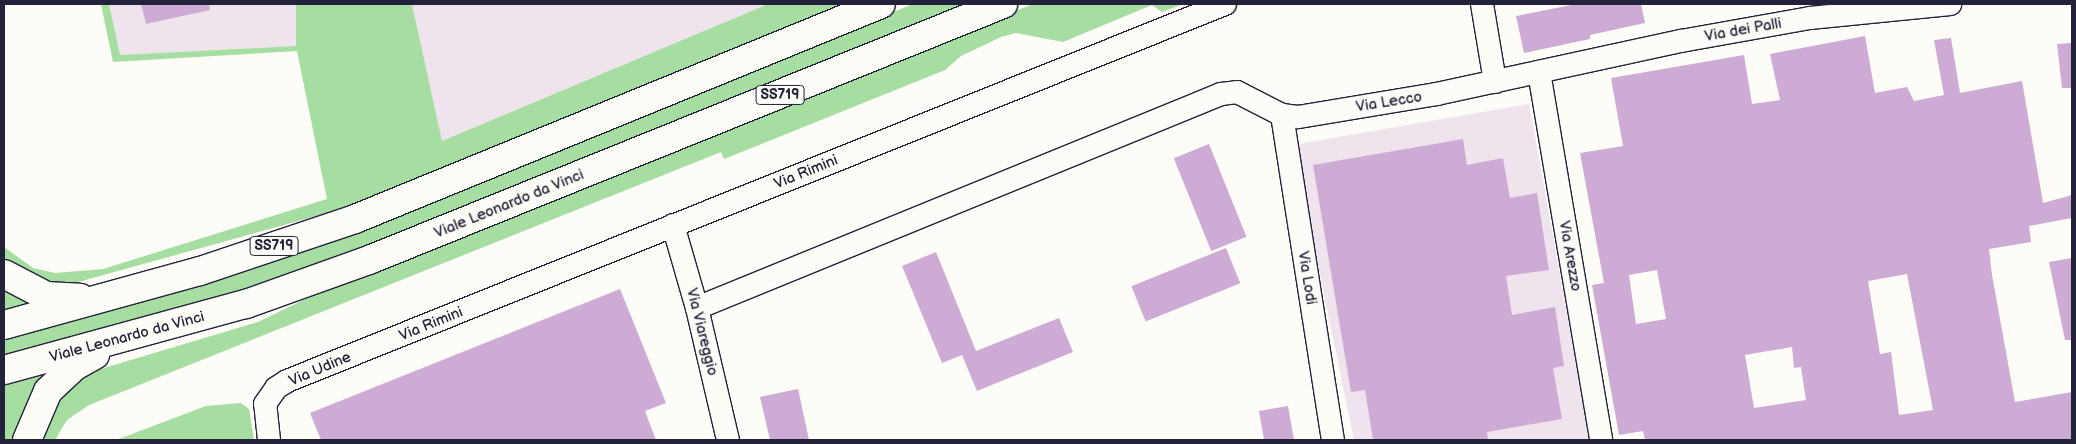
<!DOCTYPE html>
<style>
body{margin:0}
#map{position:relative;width:2076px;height:444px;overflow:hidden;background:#fdfcf7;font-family:"Balsamiq Sans",sans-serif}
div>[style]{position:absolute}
.built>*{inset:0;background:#efe4ed}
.green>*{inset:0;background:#a6dda0}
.building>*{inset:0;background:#ceabd5;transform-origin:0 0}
.roads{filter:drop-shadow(1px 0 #22223b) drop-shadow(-1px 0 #22223b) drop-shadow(0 1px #22223b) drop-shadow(0 -1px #22223b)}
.minor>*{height:22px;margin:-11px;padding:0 11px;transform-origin:11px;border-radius:11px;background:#fdfcf7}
.highway>*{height:28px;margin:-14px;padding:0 14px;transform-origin:14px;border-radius:14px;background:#fdfcf7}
span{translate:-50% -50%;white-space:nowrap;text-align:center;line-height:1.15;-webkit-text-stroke:5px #fdfcf7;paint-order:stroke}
.shield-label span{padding:1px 4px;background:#fdfcf7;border:1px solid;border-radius:4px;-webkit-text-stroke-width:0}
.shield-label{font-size:14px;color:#22223b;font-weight:700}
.street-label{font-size:15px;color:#22223b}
.frame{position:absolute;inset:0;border:5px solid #22223b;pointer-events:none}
</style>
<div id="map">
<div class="built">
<div style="clip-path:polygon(109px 4px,296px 4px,296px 46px,119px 55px)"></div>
<div style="clip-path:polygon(412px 4px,768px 4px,442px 141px)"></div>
<div style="clip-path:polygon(1529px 104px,1590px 440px,1354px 440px,1311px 231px,1298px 144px)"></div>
</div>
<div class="green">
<div style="clip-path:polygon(101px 4px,109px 4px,120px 55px,296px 46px,296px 4px,412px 4px,442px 141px,768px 4px,854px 4px,353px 206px,60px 287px,4px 267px,4px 247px,33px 268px,55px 273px,103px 269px,327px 199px,297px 51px,113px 62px)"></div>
<div style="clip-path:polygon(913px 4px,973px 4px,529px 186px,250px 291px,4px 358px,4px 333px,701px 90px)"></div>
<div style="clip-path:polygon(1033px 4px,1183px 4px,1162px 12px,1152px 5px,1063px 42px,1016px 33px,1001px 37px,961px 56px,945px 70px,724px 159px,721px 152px,89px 405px,67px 420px,55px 440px,36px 440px,67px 384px,94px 371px,258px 322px,328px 288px,675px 152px)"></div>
<div style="clip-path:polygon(4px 282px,33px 304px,4px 311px)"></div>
<div style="clip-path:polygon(45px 372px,17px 440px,4px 440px,4px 380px)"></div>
<div style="clip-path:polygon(241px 403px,249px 409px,254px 440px,116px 440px,206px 406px)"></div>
</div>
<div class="building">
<div style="clip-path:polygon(141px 4px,209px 4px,210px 10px,146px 24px)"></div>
<div style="clip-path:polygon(1576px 4px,1641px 4px,1645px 23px,1590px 35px,1590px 39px,1524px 53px,1516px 16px)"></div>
<div style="clip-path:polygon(evenodd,1865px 36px,1875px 93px,1907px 87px,1914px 101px,1944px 95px,1934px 40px,1951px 38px,1960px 93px,2022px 81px,2043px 203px,2072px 195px,2072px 218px,2029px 226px,2031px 242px,1989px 249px,1992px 275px,2015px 402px,2072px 392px,2072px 440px,1645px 440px,1643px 431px,1619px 435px,1592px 285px,1604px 283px,1580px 153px,1623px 146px,1611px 78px,1744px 55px,1752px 104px,1780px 100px,1770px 54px,1865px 36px,1657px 270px,1666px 319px,1636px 324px,1629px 275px,1657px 270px,1865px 36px,1907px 274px,1933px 410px,1899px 415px,1891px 352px,1880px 354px,1868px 281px,1907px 274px,1865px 36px,1792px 347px,1794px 368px,1801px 367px,1806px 400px,1754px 408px,1745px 355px,1792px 347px)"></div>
<div style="clip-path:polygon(2072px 43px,2072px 88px,2062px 88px,2057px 44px)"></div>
<div style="clip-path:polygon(1463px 139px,1467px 165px,1503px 158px,1510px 198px,1537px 193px,1549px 270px,1506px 276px,1512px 315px,1555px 307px,1564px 366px,1553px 368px,1562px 419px,1487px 432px,1488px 440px,1373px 440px,1365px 390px,1351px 392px,1313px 165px)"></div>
<div style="left:1209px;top:144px;width:100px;height:38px;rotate:68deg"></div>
<div style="left:1226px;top:248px;width:38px;height:102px;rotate:68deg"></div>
<div style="clip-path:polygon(936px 252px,976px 351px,1059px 318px,1073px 352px,977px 391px,962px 355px,942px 363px,902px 266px)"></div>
<div style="clip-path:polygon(2072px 258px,2072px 340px,2065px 340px,2049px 262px)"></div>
<div style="clip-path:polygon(620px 289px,666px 403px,645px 411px,656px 440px,321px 440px,310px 413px)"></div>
<div style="clip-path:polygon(798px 389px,809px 440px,770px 440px,760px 397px)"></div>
<div style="clip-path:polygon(1288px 406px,1294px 440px,1264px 440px,1259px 411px)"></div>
</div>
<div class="roads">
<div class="minor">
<div style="left:1482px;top:4px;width:79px;rotate:80.5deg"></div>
<div style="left:1539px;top:72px;width:373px;rotate:80.4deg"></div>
<div style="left:1282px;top:115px;width:329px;rotate:81.1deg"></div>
<div style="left:673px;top:225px;width:86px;rotate:73.9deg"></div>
<div style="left:697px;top:308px;width:136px;rotate:76.8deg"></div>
<div style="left:697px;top:308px;width:566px;rotate:-22.21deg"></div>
<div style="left:1221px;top:94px;width:16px;rotate:-7deg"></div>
<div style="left:1237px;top:92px;width:51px;rotate:27.1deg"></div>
<div style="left:1282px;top:115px;width:16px;rotate:7deg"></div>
<div style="left:1298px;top:117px;width:141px;rotate:-9.4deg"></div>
<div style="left:1437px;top:94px;width:250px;rotate:-12.3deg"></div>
<div style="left:1681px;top:41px;width:131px;rotate:-10.1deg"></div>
<div style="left:1810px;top:18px;width:141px;rotate:-5.7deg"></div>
<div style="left:269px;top:440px;width:36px;rotate:-96deg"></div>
<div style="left:265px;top:404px;width:19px;rotate:-55deg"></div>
<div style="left:276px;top:388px;width:13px;rotate:-32deg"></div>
<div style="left:287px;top:381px;width:1011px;rotate:-21.9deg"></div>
</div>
<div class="highway">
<div style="left:4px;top:274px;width:47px;rotate:27.6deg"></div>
<div style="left:46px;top:296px;width:34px;rotate:3deg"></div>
<div style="left:4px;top:325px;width:203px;rotate:-15.4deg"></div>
<div style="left:200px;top:271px;width:163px;rotate:-18.5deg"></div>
<div style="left:355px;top:219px;width:568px;rotate:-22.23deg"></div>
<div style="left:4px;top:370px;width:251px;rotate:-15.3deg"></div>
<div style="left:246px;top:304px;width:131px;rotate:-19.7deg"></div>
<div style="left:369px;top:260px;width:684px;rotate:-21.99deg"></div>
<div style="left:27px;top:440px;width:53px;rotate:-66.8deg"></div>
<div style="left:48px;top:391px;width:37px;rotate:-43deg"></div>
<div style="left:75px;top:366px;width:23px;rotate:-29deg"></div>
</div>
</div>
<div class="shield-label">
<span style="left:780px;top:95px">SS719</span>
<span style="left:274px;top:246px">SS719</span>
</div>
<div class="street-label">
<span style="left:1743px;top:30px;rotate:-10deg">Via dei Palli</span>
<span style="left:1389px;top:102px;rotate:-9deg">Via Lecco</span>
<span style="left:806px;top:172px;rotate:-22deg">Via Rimini</span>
<span style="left:509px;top:204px;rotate:-22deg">Viale Leonardo da Vinci</span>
<span style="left:1570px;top:256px;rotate:80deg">Via Arezzo</span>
<span style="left:1307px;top:278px;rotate:81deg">Via Lodi</span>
<span style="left:431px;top:324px;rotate:-22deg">Via Rimini</span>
<span style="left:702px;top:332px;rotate:76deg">Via Viareggio</span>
<span style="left:127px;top:337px;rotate:-15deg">Viale Leonardo da Vinci</span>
<span style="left:320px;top:369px;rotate:-23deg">Via Udine</span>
</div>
<div class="frame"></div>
</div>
